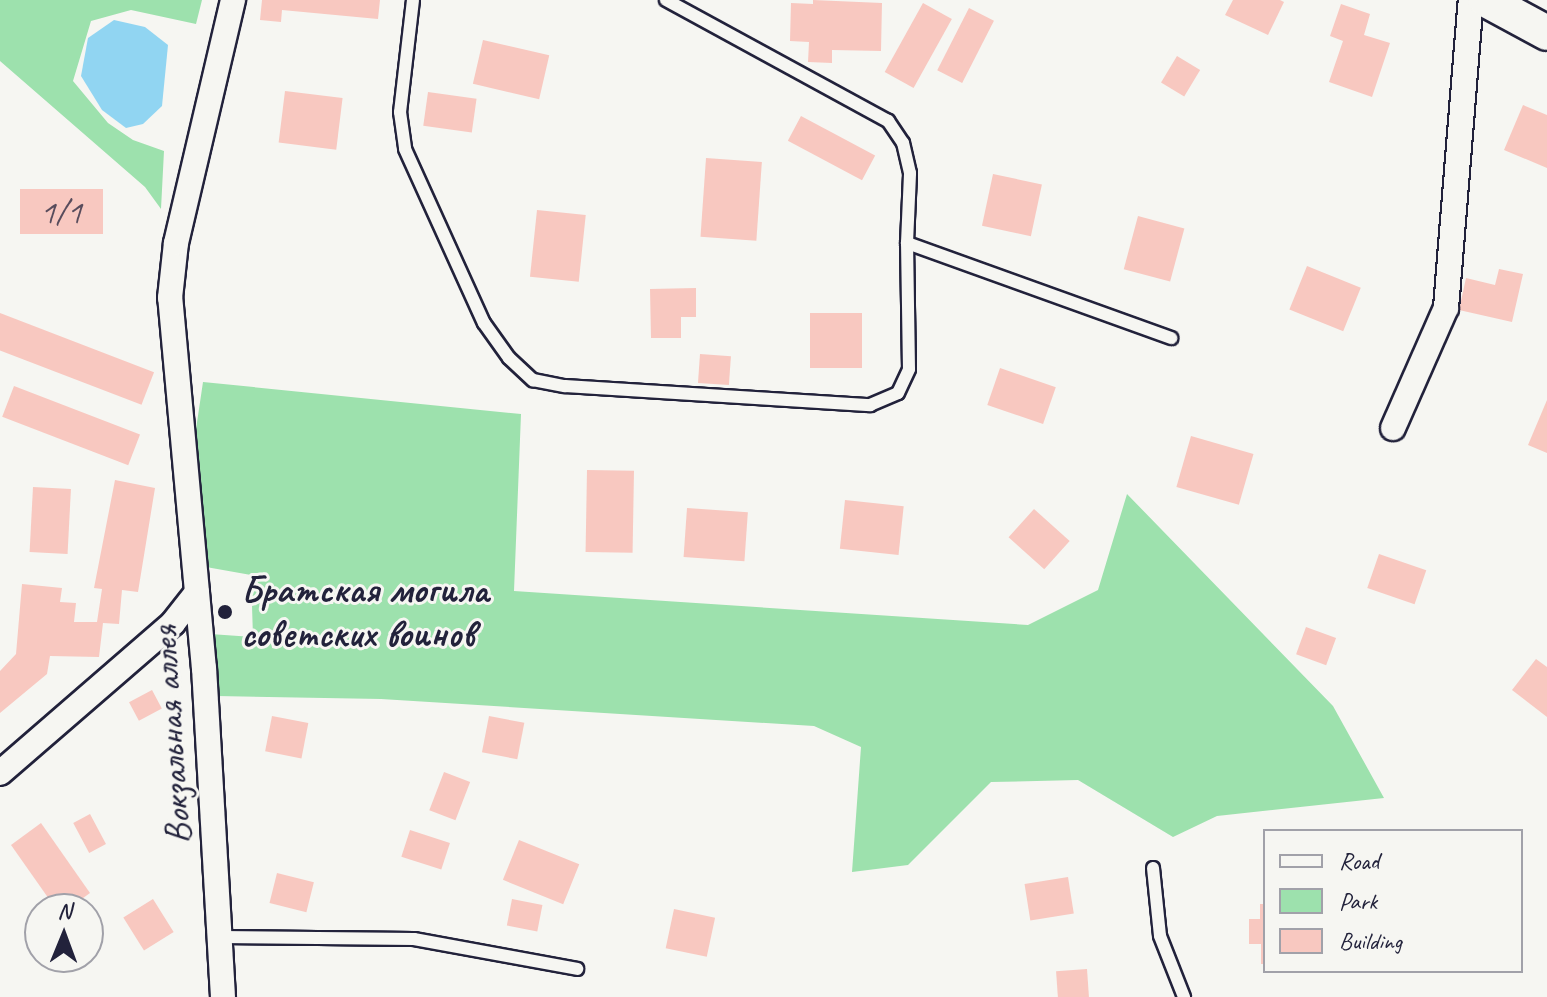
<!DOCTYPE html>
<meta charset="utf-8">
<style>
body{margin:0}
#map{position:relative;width:1547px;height:997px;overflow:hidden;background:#f6f6f2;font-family:Caveat,sans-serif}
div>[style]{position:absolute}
.green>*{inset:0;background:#9de1ad}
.water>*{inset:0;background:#91d5f2}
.building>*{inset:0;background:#f8c8c0;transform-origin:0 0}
.roads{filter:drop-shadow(2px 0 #22223b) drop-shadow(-2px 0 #22223b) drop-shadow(0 2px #22223b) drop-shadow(0 -2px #22223b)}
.service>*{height:12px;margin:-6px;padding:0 6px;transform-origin:6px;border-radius:6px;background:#f6f6f2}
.minor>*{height:24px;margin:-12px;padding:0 12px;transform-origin:12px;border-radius:12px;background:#f6f6f2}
.secondary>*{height:34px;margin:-17px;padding:0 17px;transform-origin:17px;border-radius:17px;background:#f6f6f2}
.dots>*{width:22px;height:22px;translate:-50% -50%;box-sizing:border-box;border:4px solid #f6f6f2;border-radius:50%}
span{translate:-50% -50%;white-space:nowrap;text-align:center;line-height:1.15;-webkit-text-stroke:6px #f6f6f2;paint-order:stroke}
.number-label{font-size:34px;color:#584c5c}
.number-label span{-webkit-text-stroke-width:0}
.poi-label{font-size:38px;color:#22223b;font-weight:700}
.left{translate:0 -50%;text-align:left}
.street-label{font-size:38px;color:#22223b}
.legend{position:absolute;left:1263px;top:829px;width:260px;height:144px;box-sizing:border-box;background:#f6f6f2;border:2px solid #a1a1a9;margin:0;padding:10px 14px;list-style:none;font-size:24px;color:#22223b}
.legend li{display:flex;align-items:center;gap:16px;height:40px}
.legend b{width:40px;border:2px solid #a1a1a9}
.north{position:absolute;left:24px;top:893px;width:80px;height:80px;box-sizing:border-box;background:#f6f6f2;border:2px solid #a1a1a9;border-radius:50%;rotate:1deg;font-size:22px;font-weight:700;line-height:32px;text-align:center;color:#22223b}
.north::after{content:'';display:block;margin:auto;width:28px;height:36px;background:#22223b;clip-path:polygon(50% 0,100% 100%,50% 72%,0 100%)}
</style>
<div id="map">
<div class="green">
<div style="clip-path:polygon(0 0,202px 0,196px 24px,131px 10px,91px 21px,73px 81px,108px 123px,133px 140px,164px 151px,161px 209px,145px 187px,0 61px)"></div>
<div style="clip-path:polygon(203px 382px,521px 414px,514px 591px,1028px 625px,1098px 590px,1127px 494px,1333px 706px,1384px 798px,1217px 816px,1173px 837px,1078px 780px,991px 782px,908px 865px,852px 872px,861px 747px,814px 726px,381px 699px,217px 696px,210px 634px,253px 637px,251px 575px,206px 567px,192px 456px)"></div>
</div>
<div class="water">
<div style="clip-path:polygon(114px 20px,145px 27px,168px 45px,162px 106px,143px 124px,126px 128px,102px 110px,81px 76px,88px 38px)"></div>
</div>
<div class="building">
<div style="clip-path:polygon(262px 0,380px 0,378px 19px,282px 10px,281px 22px,260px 20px)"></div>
<div style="clip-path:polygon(813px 0,882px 3px,881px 51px,832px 50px,832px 63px,808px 62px,809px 42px,790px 41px,791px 3px,813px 4px)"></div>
<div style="clip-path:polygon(1233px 0,1280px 0,1284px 2px,1268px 35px,1225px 15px)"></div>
<div style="left:923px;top:3px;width:33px;height:79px;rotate:29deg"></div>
<div style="clip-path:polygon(1341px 4px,1370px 14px,1364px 35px,1390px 43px,1372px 97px,1329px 82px,1343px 41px,1330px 36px)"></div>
<div style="left:969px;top:8px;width:28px;height:70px;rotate:27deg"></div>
<div style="left:483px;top:40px;width:68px;height:45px;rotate:13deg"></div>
<div style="left:1177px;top:56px;width:27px;height:31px;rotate:31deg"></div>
<div style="left:285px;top:91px;width:58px;height:52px;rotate:7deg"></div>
<div style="left:428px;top:92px;width:49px;height:34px;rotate:8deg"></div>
<div style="clip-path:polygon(1523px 105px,1547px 115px,1547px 168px,1504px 150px)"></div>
<div style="left:801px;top:116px;width:84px;height:28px;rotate:28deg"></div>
<div style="left:706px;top:158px;width:56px;height:79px;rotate:4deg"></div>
<div style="left:993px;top:174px;width:50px;height:53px;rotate:12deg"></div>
<div style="left:20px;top:189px;width:83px;height:45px"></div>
<div style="left:537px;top:210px;width:49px;height:67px;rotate:6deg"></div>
<div style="left:1138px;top:216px;width:48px;height:55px;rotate:15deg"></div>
<div style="left:1307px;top:266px;width:58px;height:47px;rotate:22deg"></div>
<div style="clip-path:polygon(1499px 269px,1523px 274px,1512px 322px,1459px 310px,1466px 278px,1495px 285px)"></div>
<div style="clip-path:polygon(696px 288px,696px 317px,681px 317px,681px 338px,651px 338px,650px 289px)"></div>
<div style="left:0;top:313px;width:165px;height:35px;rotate:21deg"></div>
<div style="left:810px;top:313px;width:52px;height:55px"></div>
<div style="left:700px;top:354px;width:31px;height:29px;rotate:4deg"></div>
<div style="left:1000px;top:368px;width:59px;height:39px;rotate:19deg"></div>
<div style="left:14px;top:386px;width:135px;height:33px;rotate:21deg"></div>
<div style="clip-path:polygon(1547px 400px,1547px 453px,1528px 445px)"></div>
<div style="left:1191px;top:436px;width:65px;height:53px;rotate:16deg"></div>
<div style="left:587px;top:470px;width:47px;height:82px;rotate:1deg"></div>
<div style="clip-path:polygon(115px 480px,155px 488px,138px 592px,122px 590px,119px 624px,103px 623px,99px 657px,50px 656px,47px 674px,0 713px,0 671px,16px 654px,22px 584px,62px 588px,60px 602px,76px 603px,74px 622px,97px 622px,102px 589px,94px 588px)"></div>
<div style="left:33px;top:487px;width:38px;height:65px;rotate:3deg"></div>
<div style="left:845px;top:500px;width:59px;height:49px;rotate:6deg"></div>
<div style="left:687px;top:508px;width:61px;height:49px;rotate:4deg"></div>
<div style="left:1034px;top:509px;width:48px;height:38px;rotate:42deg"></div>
<div style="left:1379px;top:554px;width:50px;height:36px;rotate:19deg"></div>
<div style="left:1306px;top:627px;width:32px;height:29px;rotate:20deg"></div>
<div style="clip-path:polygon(1536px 659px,1547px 667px,1547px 717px,1512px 690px)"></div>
<div style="left:152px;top:690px;width:21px;height:26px;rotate:62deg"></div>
<div style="left:272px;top:716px;width:37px;height:36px;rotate:11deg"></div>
<div style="left:489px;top:716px;width:36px;height:37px;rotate:11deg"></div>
<div style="left:444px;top:772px;width:28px;height:41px;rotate:21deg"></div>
<div style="left:90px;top:814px;width:34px;height:19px;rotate:62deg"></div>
<div style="clip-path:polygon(41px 823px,90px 893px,68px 909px,56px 909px,11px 845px)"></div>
<div style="left:410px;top:830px;width:42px;height:28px;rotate:18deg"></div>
<div style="left:519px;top:840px;width:65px;height:43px;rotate:22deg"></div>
<div style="left:277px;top:873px;width:38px;height:31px;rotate:14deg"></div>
<div style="left:1068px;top:877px;width:37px;height:44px;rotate:81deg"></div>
<div style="left:153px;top:899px;width:39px;height:35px;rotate:58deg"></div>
<div style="left:512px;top:899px;width:31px;height:27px;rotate:11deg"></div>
<div style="clip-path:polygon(1260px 904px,1265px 904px,1265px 964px,1261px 964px,1261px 944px,1249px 944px,1249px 919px,1260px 919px)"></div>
<div style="left:674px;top:909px;width:42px;height:40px;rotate:12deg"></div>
<div style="left:1087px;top:969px;width:28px;height:31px;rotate:86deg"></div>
</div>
<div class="roads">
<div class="service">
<div style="left:413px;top:0;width:113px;rotate:96.6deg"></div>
<div style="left:400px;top:112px;width:37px;rotate:82deg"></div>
<div style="left:405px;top:149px;width:191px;rotate:65.6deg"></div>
<div style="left:484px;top:323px;width:43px;rotate:54.5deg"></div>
<div style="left:509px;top:358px;width:33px;rotate:43deg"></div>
<div style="left:533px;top:380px;width:33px;rotate:11deg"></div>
<div style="left:565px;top:386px;width:306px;rotate:3.6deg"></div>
<div style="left:870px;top:405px;width:30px;rotate:-23deg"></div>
<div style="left:898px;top:393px;width:26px;rotate:-65deg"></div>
<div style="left:909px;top:369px;width:126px;rotate:-90.9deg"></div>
<div style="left:907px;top:243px;width:70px;rotate:-87.5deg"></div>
<div style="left:910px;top:173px;width:31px;rotate:-103deg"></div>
<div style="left:903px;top:143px;width:27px;rotate:-124deg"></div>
<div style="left:888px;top:121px;width:253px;rotate:-151.4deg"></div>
<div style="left:907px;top:243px;width:281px;rotate:19.8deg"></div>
<div style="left:1153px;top:868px;width:68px;rotate:84.1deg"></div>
<div style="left:1160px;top:936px;width:66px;rotate:68.5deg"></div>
<div style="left:221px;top:937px;width:193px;rotate:0.6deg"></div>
<div style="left:414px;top:939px;width:166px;rotate:10.4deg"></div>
</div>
<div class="minor">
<div style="left:1393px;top:428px;width:131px;rotate:-66.2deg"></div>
<div style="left:1446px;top:308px;width:309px;rotate:-85.4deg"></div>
<div style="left:0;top:773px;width:229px;rotate:-40.9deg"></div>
<div style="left:173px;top:623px;width:39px;rotate:-52deg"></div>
<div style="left:223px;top:997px;width:329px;rotate:-93.3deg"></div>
<div style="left:204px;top:669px;width:373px;rotate:-95.2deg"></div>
<div style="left:170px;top:298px;width:55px;rotate:-83.8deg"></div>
<div style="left:176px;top:243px;width:250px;rotate:-76.8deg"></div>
</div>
<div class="secondary">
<div style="left:1486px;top:0;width:69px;rotate:28.4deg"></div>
</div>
</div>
<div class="dots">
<div style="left:225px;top:612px;background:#22223b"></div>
</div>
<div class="number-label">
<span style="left:61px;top:212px">1/1</span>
</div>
<div class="poi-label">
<span class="left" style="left:241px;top:612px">Братская могила<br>советских воинов</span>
</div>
<div class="street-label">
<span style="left:171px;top:735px;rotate:-94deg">Вокзальная аллея</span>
</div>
<ul class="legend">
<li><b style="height:10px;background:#f6f6f2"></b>Road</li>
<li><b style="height:22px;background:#9de1ad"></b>Park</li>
<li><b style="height:22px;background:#f8c8c0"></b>Building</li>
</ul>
<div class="north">N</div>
</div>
